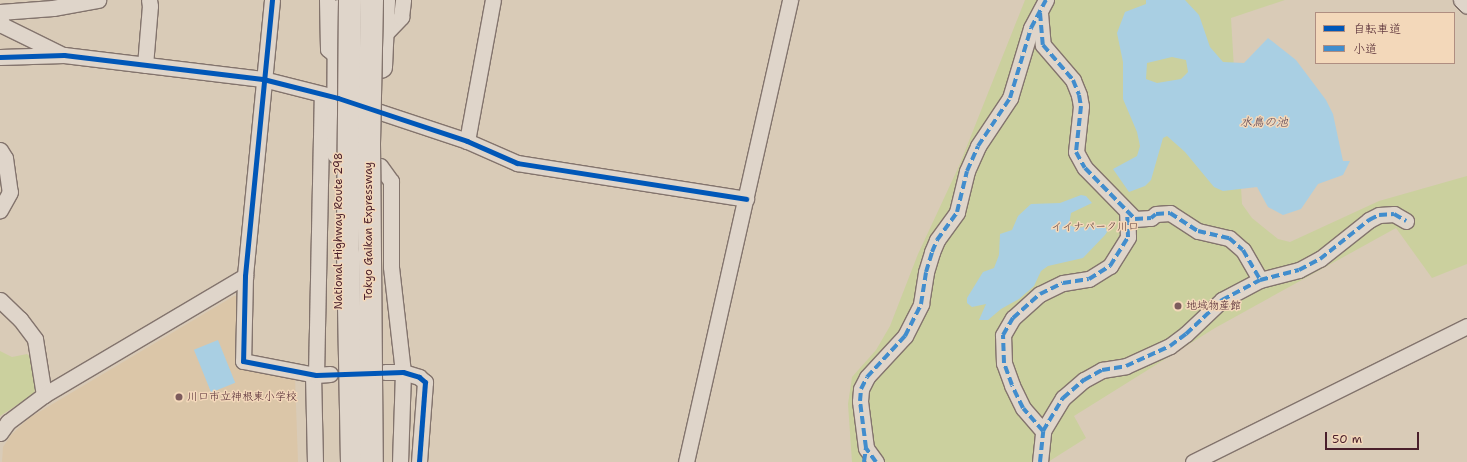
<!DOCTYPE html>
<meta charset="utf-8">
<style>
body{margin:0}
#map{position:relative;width:1467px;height:462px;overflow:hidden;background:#d9cbb7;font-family:"Shantell Sans","Klee One",sans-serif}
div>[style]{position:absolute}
.built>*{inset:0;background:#dbc6a8}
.green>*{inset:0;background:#cbd09e}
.water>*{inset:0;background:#a9cfe3;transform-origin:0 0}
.roads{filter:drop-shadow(1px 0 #83746d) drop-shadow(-1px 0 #83746d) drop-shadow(0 1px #83746d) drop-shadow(0 -1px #83746d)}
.minor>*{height:15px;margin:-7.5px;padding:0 7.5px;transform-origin:7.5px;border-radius:7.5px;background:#dfd5ca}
.highway>*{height:22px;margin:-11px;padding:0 11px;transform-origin:11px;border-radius:11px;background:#dfd5ca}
.bridges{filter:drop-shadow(1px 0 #83746d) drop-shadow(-1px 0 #83746d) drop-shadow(0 1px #83746d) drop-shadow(0 -1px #83746d)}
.highway-bridge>*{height:22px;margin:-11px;padding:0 11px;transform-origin:11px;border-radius:11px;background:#dfd5ca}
.quiet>*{height:4px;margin-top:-2px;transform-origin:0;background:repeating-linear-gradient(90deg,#418dcd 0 8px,transparent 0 12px)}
.cycleway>*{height:5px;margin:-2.5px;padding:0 2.5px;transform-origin:2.5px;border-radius:2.5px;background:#0057b8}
.dots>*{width:11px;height:11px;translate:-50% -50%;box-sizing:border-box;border:2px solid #f3d8ba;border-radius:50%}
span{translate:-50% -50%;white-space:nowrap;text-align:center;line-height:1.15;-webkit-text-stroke:3px #f3d8ba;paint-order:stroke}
.park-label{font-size:11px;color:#5c3a39}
.street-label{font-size:11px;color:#4a1f2b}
.poi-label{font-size:11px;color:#4a1f2b}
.left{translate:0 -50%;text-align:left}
.water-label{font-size:12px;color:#594354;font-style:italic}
.legend{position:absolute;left:1315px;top:12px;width:140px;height:52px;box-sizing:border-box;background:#f3d8ba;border:1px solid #af8e81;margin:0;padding:5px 7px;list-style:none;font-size:12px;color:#4a1f2b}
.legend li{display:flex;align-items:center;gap:8px;height:20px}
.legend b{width:20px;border:1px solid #af8e81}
.scale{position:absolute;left:1325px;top:432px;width:94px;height:18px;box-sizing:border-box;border:2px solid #4a1f2b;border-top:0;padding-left:5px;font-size:12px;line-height:14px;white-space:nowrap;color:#4a1f2b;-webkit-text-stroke:3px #f3d8ba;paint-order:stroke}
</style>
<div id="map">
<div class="built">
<div style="clip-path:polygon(234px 296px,240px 296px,235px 361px,237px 366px,264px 369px,295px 377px,298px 462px,2px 462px,3px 447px,11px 435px,29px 418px)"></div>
</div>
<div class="green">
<div style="clip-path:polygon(1025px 0,1285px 0,1231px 18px,1242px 204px,1252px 218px,1278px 239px,1290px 242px,1379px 201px,1467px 176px,1467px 264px,1432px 278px,1396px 228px,1215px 328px,1074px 416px,1086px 438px,1048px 462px,852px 462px,848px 404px,852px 377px,876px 350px,890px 326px,918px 254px,959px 166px)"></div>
<div style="clip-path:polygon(0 351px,12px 357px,27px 354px,34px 360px,37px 381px,34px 394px,0 416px)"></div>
</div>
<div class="water">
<div style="clip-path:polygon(evenodd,1146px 0,1185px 0,1199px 15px,1210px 47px,1223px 62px,1244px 63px,1268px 38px,1296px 60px,1326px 100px,1333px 114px,1343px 161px,1350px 161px,1343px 175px,1318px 184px,1301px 209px,1283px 215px,1268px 207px,1257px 187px,1223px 191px,1214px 187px,1185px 152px,1167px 136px,1163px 138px,1151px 180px,1145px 186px,1129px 192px,1113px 169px,1137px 156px,1140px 146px,1137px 132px,1123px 99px,1123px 62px,1117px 33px,1125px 12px,1146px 4px,1146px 0,1172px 57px,1186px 60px,1188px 72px,1181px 79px,1157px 83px,1146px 79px,1147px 63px,1172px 57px)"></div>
<div style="clip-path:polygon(1081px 195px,1086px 196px,1092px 203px,1071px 213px,1069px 225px,1076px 228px,1105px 225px,1107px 232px,1105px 235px,1083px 258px,1048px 266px,1041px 271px,1034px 286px,1019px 299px,1001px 309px,988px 320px,979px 320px,986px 304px,972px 307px,967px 303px,967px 298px,983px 272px,994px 268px,999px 255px,1000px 234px,1012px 230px,1018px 216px,1031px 204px,1060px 203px)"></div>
<div style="left:218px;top:340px;width:46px;height:26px;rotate:68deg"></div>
</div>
<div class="roads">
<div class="minor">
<div style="left:272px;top:0;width:277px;rotate:95.6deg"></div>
<div style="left:245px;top:276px;width:85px;rotate:91.3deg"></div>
<div style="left:243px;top:361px;width:74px;rotate:10.9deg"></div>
<div style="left:316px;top:375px;width:14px;rotate:-4deg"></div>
<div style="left:327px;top:0;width:49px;rotate:88.8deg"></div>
<div style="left:328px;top:49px;width:8px;rotate:40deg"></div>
<div style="left:1461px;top:0;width:8px;rotate:45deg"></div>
<div style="left:0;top:12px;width:53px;rotate:-4.3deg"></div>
<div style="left:53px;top:8px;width:46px;rotate:-10.1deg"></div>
<div style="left:1040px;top:13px;width:32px;rotate:85deg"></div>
<div style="left:1043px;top:45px;width:46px;rotate:49.4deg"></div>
<div style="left:1073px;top:80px;width:16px;rotate:68deg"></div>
<div style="left:1079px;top:95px;width:11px;rotate:80deg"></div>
<div style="left:1081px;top:106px;width:46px;rotate:96.2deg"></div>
<div style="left:1076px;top:152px;width:18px;rotate:61deg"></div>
<div style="left:1085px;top:168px;width:71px;rotate:45.6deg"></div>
<div style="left:1135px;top:219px;width:16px;rotate:-4deg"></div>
<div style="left:1151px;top:218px;width:6px;rotate:-39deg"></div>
<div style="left:1156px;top:214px;width:14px;rotate:-4deg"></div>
<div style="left:1170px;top:213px;width:33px;rotate:33deg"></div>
<div style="left:1198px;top:231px;width:32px;rotate:13deg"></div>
<div style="left:1229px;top:238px;width:18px;rotate:41deg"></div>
<div style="left:1243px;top:250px;width:34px;rotate:60deg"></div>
<div style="left:0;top:16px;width:9px;rotate:77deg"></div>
<div style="left:2px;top:25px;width:66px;rotate:26.2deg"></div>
<div style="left:382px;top:37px;width:28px;rotate:-46deg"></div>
<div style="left:401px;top:17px;width:17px;rotate:-83deg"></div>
<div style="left:0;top:57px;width:64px;rotate:-1.8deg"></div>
<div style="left:64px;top:55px;width:200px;rotate:6.9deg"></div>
<div style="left:263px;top:79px;width:77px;rotate:14.2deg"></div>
<div style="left:338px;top:98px;width:136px;rotate:18.4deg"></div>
<div style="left:467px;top:141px;width:55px;rotate:23.7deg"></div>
<div style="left:517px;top:163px;width:232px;rotate:8.9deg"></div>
<div style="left:145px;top:65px;width:59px;rotate:-85.2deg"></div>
<div style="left:150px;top:6px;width:6px;rotate:-99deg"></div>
<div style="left:467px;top:141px;width:143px;rotate:-79.6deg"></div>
<div style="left:0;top:150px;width:9px;rotate:58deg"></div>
<div style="left:5px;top:158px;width:34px;rotate:82deg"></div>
<div style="left:10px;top:192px;width:21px;rotate:119deg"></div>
<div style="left:380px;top:166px;width:19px;rotate:54deg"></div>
<div style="left:391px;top:181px;width:86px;rotate:90deg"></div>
<div style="left:391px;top:267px;width:106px;rotate:83.5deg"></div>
<div style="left:403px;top:372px;width:90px;rotate:91.9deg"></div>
<div style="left:0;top:300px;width:28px;rotate:44deg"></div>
<div style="left:20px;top:319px;width:25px;rotate:53deg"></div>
<div style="left:35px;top:339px;width:57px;rotate:80.9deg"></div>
<div style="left:385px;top:372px;width:18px"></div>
<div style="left:403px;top:372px;width:17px;rotate:17deg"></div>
<div style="left:419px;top:377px;width:8px;rotate:40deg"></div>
<div style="left:425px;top:382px;width:80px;rotate:94.3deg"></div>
<div style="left:313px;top:374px;width:88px;rotate:88.7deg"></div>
<div style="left:316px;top:375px;width:281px;rotate:-88.8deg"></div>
<div style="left:1043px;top:431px;width:30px;rotate:-131deg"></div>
<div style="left:1023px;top:408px;width:25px;rotate:-116deg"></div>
<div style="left:1012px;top:385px;width:23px;rotate:-110deg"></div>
<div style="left:1004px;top:363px;width:28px;rotate:-92deg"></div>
<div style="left:1003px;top:335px;width:20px;rotate:-60deg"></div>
<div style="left:1013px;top:318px;width:36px;rotate:-42deg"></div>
<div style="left:1040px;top:294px;width:25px;rotate:-26deg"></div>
<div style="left:1063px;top:283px;width:26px;rotate:-9deg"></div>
<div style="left:1089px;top:279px;width:25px;rotate:-32deg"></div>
<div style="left:1110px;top:266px;width:34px;rotate:-58deg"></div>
<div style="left:1128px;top:237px;width:24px;rotate:-92deg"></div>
<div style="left:0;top:433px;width:14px;rotate:-54deg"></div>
<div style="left:8px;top:422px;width:45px;rotate:-36.9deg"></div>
<div style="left:44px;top:395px;width:234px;rotate:-30.6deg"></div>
<div style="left:686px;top:462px;width:474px;rotate:-77.3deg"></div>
<div style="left:876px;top:462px;width:17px;rotate:-126deg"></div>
<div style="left:866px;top:448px;width:47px;rotate:-97.3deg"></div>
<div style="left:860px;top:401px;width:12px;rotate:-85deg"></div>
<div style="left:861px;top:389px;width:13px;rotate:-63deg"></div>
<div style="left:867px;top:377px;width:56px;rotate:-47.2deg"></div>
<div style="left:905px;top:336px;width:36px;rotate:-63deg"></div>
<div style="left:921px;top:304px;width:32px;rotate:-81deg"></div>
<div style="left:926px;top:272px;width:21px;rotate:-73deg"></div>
<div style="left:932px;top:252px;width:13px;rotate:-67deg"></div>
<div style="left:937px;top:240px;width:34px;rotate:-54deg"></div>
<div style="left:957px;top:212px;width:42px;rotate:-76.3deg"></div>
<div style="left:967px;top:171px;width:27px;rotate:-66deg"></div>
<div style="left:978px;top:146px;width:58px;rotate:-56.3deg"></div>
<div style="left:1010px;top:98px;width:73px;rotate:-73.3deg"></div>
<div style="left:1031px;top:28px;width:32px;rotate:-62deg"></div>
<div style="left:1040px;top:462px;width:31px;rotate:-84deg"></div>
<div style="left:1043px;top:431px;width:39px;rotate:-59deg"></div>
<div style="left:1063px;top:398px;width:28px;rotate:-41deg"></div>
<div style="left:1084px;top:380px;width:21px;rotate:-29deg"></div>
<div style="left:1102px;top:370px;width:24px;rotate:-9deg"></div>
<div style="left:1126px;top:366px;width:48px;rotate:-24.4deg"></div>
<div style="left:1170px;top:346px;width:20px;rotate:-37deg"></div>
<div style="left:1186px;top:334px;width:50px;rotate:-43.4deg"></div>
<div style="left:1222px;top:300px;width:43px;rotate:-27.8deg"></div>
<div style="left:1260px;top:280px;width:40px;rotate:-14.4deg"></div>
<div style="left:1299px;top:270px;width:24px;rotate:-28deg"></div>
<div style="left:1320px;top:259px;width:63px;rotate:-38.5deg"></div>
<div style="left:1369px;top:220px;width:11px;rotate:-27deg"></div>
<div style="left:1379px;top:215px;width:15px;rotate:-4deg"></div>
<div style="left:1394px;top:214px;width:14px;rotate:30deg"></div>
<div style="left:1193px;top:462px;width:306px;rotate:-26.4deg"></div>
</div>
<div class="highway">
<div style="left:381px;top:67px;width:67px;rotate:-87.4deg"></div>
<div style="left:338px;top:153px;width:142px;rotate:-89.6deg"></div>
</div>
</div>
<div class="bridges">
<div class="highway-bridge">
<div style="left:350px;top:0;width:254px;rotate:90.5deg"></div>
<div style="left:348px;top:254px;width:208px;rotate:88.9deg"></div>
<div style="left:372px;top:0;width:144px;rotate:91.2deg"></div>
<div style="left:369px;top:144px;width:318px;rotate:89.5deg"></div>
</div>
</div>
<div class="quiet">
<div style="left:1040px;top:13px;width:32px;rotate:85deg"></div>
<div style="left:1043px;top:45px;width:46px;rotate:49.4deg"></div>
<div style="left:1073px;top:80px;width:16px;rotate:68deg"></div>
<div style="left:1079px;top:95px;width:11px;rotate:80deg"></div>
<div style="left:1081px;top:106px;width:46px;rotate:96.2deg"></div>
<div style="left:1076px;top:152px;width:18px;rotate:61deg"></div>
<div style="left:1085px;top:168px;width:71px;rotate:45.6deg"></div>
<div style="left:1135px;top:219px;width:16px;rotate:-4deg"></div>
<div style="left:1151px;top:218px;width:6px;rotate:-39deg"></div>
<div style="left:1156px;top:214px;width:14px;rotate:-4deg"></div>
<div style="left:1170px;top:213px;width:33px;rotate:33deg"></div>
<div style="left:1198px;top:231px;width:32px;rotate:13deg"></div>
<div style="left:1229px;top:238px;width:18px;rotate:41deg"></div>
<div style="left:1243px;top:250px;width:34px;rotate:60deg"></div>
<div style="left:1043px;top:431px;width:30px;rotate:-131deg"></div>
<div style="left:1023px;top:408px;width:25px;rotate:-116deg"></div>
<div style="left:1012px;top:385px;width:23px;rotate:-110deg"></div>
<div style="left:1004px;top:363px;width:28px;rotate:-92deg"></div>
<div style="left:1003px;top:335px;width:20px;rotate:-60deg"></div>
<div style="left:1013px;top:318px;width:36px;rotate:-42deg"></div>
<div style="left:1040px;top:294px;width:25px;rotate:-26deg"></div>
<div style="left:1063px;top:283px;width:26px;rotate:-9deg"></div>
<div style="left:1089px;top:279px;width:25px;rotate:-32deg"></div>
<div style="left:1110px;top:266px;width:34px;rotate:-58deg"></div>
<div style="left:1128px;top:237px;width:24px;rotate:-92deg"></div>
<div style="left:864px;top:462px;width:14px;rotate:-82deg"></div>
<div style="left:876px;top:462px;width:17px;rotate:-126deg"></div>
<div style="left:866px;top:448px;width:47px;rotate:-97.3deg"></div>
<div style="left:860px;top:401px;width:12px;rotate:-85deg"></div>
<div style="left:861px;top:389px;width:13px;rotate:-63deg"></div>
<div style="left:867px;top:377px;width:56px;rotate:-47.2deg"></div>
<div style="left:905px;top:336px;width:36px;rotate:-63deg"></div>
<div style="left:921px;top:304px;width:32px;rotate:-81deg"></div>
<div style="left:926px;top:272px;width:21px;rotate:-73deg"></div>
<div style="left:932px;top:252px;width:13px;rotate:-67deg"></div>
<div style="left:937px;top:240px;width:34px;rotate:-54deg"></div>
<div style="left:957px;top:212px;width:42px;rotate:-76.3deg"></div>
<div style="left:967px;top:171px;width:27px;rotate:-66deg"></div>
<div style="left:978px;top:146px;width:58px;rotate:-56.3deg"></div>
<div style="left:1010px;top:98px;width:73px;rotate:-73.3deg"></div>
<div style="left:1031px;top:28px;width:32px;rotate:-62deg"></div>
<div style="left:1040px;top:462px;width:31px;rotate:-84deg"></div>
<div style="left:1043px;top:431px;width:39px;rotate:-59deg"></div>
<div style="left:1063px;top:398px;width:28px;rotate:-41deg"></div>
<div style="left:1084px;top:380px;width:21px;rotate:-29deg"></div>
<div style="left:1102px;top:370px;width:24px;rotate:-9deg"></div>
<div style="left:1126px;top:366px;width:48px;rotate:-24.4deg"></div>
<div style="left:1170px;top:346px;width:20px;rotate:-37deg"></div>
<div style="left:1186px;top:334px;width:50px;rotate:-43.4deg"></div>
<div style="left:1222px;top:300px;width:43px;rotate:-27.8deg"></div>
<div style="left:1260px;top:280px;width:40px;rotate:-14.4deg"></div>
<div style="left:1299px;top:270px;width:24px;rotate:-28deg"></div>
<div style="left:1320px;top:259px;width:63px;rotate:-38.5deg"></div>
<div style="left:1369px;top:220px;width:11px;rotate:-27deg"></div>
<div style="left:1379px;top:215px;width:15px;rotate:-4deg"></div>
<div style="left:1394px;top:214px;width:14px;rotate:30deg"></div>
</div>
<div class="cycleway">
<div style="left:272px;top:0;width:277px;rotate:95.6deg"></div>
<div style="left:245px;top:276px;width:85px;rotate:91.3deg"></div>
<div style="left:243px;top:361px;width:74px;rotate:10.9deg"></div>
<div style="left:316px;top:375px;width:87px;rotate:-2deg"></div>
<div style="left:403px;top:372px;width:17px;rotate:17deg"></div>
<div style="left:419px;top:377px;width:8px;rotate:40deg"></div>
<div style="left:425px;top:382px;width:80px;rotate:94.3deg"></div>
<div style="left:0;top:57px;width:64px;rotate:-1.8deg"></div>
<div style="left:64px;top:55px;width:200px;rotate:6.9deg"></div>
<div style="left:263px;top:79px;width:77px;rotate:14.2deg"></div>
<div style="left:338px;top:98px;width:136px;rotate:18.4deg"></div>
<div style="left:467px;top:141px;width:55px;rotate:23.7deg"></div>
<div style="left:517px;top:163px;width:232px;rotate:8.9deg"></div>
</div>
<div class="dots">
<div style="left:1178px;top:306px;background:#7c5b5c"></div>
<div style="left:179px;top:397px;background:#7c5b5c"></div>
</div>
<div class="park-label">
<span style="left:1095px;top:227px">イイナパーク川口</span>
</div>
<div class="street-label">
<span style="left:339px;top:231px;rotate:-90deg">National Highway Route 298</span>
<span style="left:369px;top:231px;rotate:-90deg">Tokyo Gaikan Expressway</span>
</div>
<div class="poi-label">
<span class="left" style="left:1186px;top:306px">地域物産館</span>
<span class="left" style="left:187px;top:397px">川口市立神根東小学校</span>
</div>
<div class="water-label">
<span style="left:1264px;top:123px">水鳥の池</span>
</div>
<ul class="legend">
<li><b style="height:5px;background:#0057b8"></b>自転車道</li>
<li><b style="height:5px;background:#418dcd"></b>小道</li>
</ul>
<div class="scale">50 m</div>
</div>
